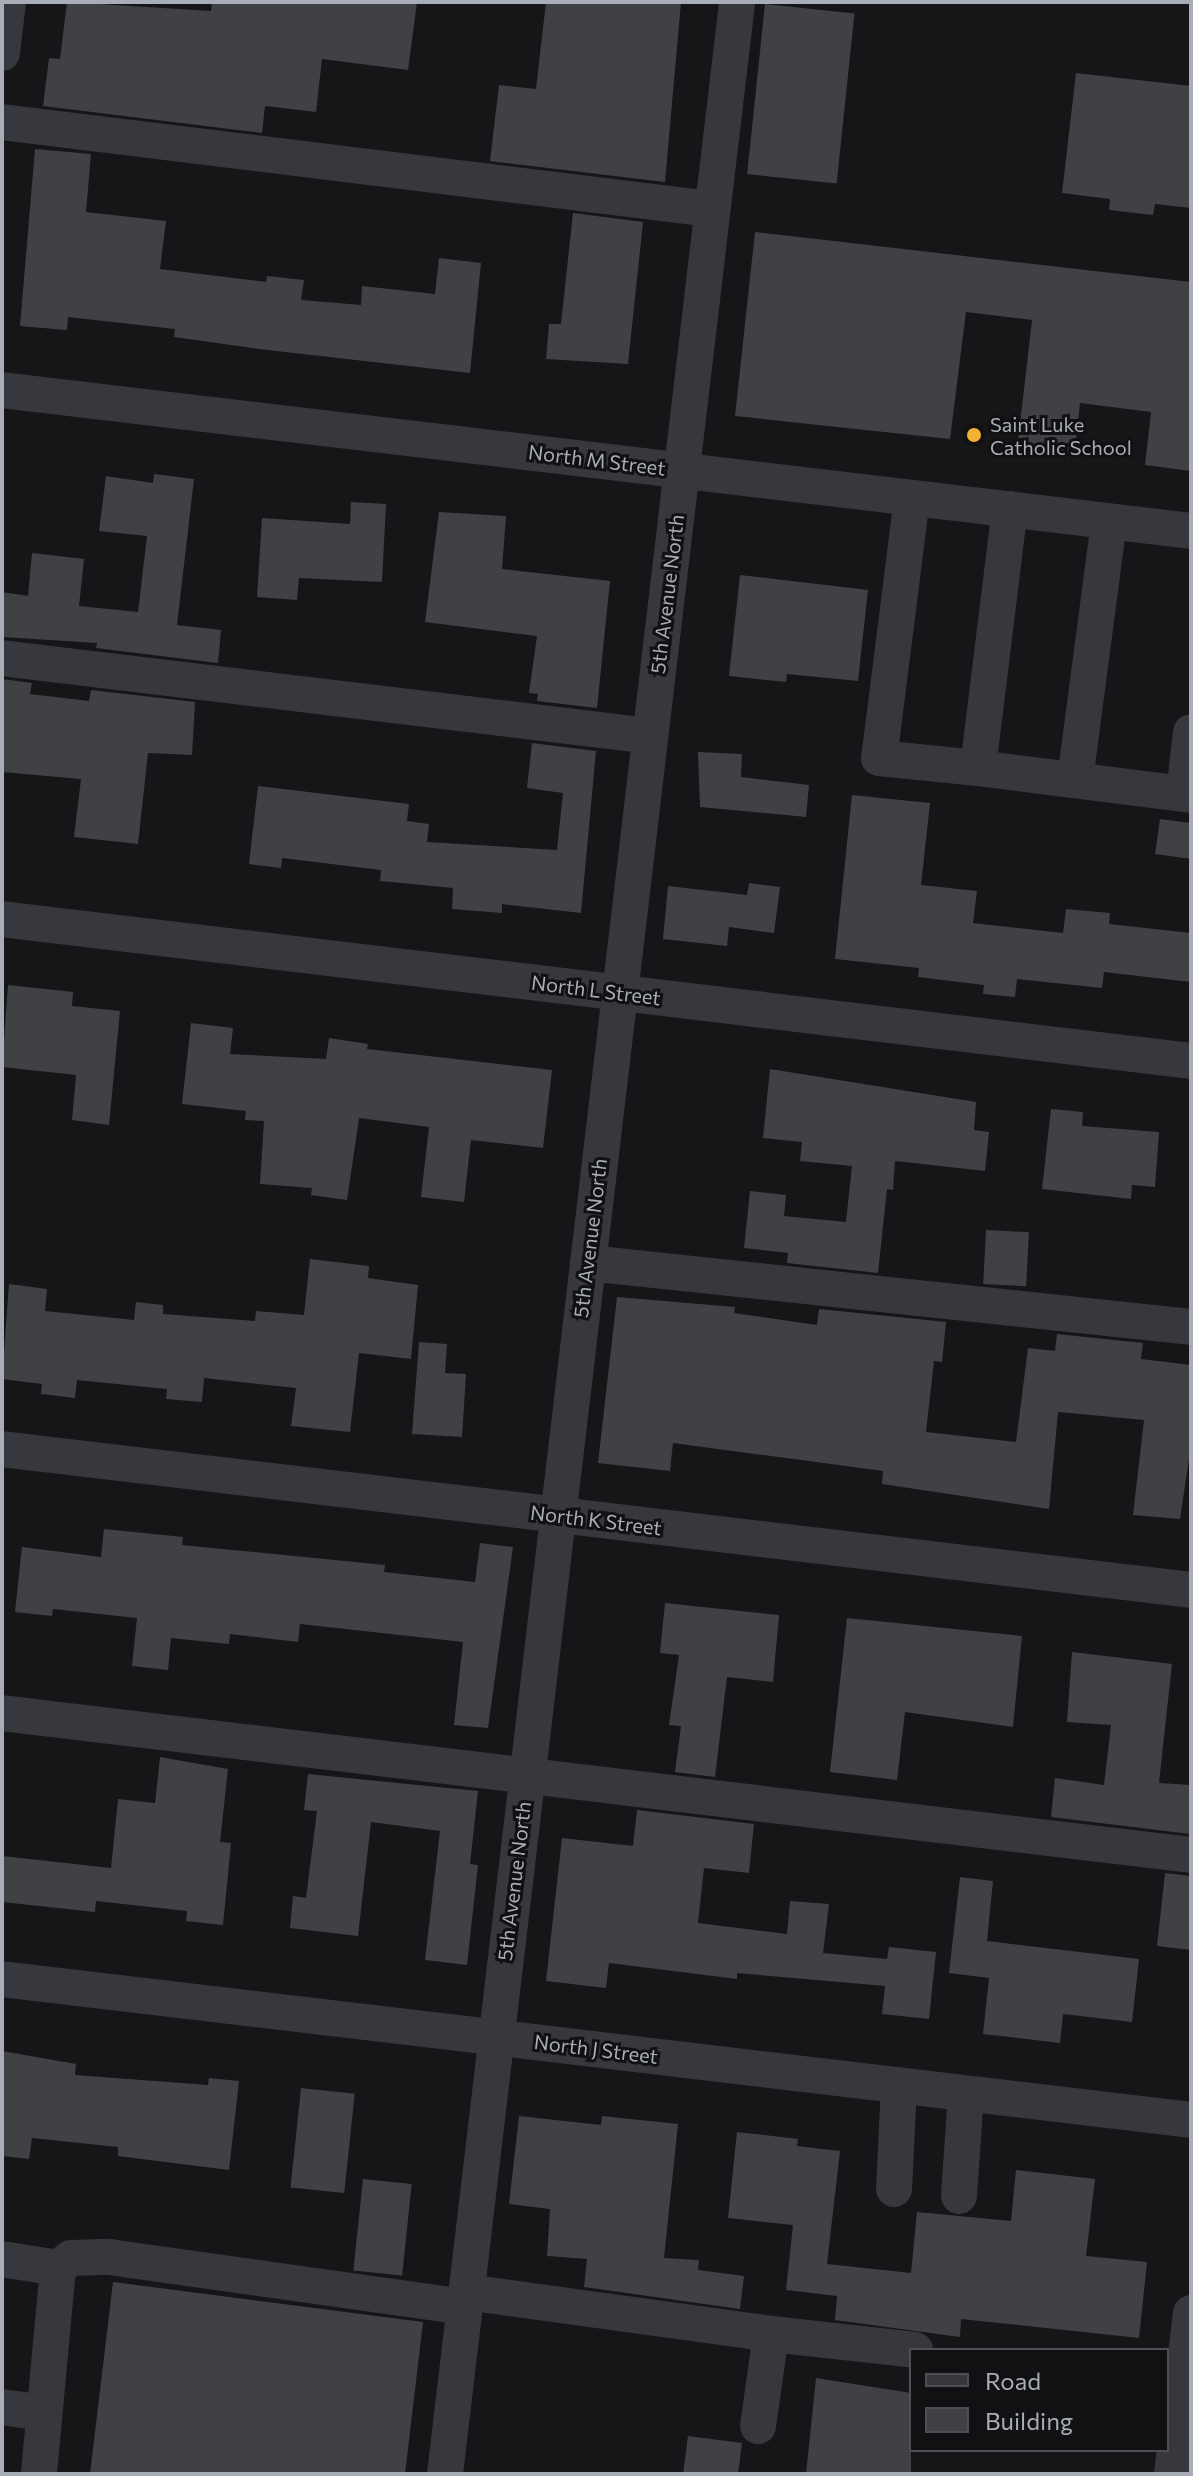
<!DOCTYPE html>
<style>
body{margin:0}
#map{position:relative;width:1193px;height:2476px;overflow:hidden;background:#161618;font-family:Commissioner,sans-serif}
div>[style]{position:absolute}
.building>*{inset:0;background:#404145;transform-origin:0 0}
.minor>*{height:36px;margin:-18px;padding:0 18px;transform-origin:18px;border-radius:18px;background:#37383d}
.dots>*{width:22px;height:22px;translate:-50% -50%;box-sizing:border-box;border:4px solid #111113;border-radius:50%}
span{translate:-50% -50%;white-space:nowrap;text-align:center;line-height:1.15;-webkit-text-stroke:6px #111113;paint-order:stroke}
.poi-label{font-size:20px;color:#a8adb8}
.left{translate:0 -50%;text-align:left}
.street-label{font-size:20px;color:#a8adb8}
.frame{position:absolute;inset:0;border:4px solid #a8adb8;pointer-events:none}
.legend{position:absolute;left:909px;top:2348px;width:260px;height:104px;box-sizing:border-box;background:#111113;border:2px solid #4d4f55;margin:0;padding:10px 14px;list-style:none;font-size:24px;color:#a8adb8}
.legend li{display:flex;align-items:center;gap:16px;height:40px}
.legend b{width:40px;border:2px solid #4d4f55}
</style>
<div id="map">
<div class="building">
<div style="clip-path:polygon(67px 2px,211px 11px,212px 2px,417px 2px,408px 70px,322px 59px,316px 112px,265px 106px,262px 133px,43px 106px,49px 58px,60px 59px)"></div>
<div style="clip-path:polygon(546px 2px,681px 2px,665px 182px,490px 161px,499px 85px,536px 89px)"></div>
<div style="left:765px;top:4px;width:90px;height:171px;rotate:6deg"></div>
<div style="clip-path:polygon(1076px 73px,1191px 86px,1191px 208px,1155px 204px,1153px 215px,1109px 210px,1110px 199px,1062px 193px)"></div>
<div style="clip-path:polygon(35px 149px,91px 154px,86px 212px,166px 221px,160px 269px,266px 282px,267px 276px,304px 280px,301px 300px,361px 305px,362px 286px,435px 294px,439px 258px,481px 263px,470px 373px,259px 349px,174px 337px,175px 329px,68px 317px,67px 330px,20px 326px)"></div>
<div style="clip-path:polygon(573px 213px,643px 222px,628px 364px,546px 359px,549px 324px,561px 324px)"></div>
<div style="clip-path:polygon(755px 232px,1191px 282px,1191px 471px,1145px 465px,1151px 412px,1080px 403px,1074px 457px,1017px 450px,1032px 320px,966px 312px,950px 439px,735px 416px)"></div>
<div style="clip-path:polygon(154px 474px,194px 479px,177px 625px,221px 630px,218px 663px,96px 648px,97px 643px,2px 637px,2px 592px,28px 596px,32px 553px,84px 559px,79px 606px,138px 612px,147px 536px,99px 531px,106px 476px,153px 483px)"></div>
<div style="clip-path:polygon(351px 502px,386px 504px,382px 582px,299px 578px,297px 600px,257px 597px,262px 518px,350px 524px)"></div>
<div style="clip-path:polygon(439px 512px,506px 516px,502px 569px,610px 581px,597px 708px,537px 701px,538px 694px,529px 693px,537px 636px,425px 622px)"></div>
<div style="clip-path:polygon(740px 575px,868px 590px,858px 681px,787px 674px,786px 682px,729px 676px)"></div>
<div style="clip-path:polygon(2px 679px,32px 683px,30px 694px,89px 701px,91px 690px,195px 702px,192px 755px,148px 753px,138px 844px,74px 837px,81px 779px,2px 772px)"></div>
<div style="clip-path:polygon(532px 743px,596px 751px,581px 913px,502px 904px,502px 913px,452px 909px,453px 888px,380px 881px,381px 870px,282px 858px,281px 868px,249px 864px,258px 786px,409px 804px,407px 821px,429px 824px,427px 842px,557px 850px,563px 793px,527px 788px)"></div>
<div style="clip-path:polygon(698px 752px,742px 754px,741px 777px,809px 785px,806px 817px,700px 807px)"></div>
<div style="clip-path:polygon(852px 795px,930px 803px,921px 885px,977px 891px,973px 923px,1063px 933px,1066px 909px,1110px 913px,1109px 924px,1191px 933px,1191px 982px,1104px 972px,1102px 988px,1017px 979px,1015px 997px,983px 994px,984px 985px,918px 977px,919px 968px,835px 959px)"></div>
<div style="clip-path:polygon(1160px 819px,1191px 823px,1191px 859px,1155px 854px)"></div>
<div style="clip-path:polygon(749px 883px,780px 887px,774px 933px,729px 927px,727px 946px,663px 939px,668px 886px,747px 895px)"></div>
<div style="clip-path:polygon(8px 985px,73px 992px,72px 1006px,120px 1011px,109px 1125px,72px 1120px,76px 1075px,2px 1067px)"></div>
<div style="clip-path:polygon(191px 1023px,233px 1028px,230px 1054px,326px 1059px,329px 1038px,368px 1044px,367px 1049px,552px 1070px,543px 1148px,471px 1140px,464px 1202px,421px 1197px,429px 1127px,359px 1118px,347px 1200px,311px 1195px,312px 1188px,260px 1184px,264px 1121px,245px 1120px,246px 1111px,182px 1104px)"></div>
<div style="clip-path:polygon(770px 1069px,976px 1102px,974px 1130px,989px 1132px,985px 1171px,895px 1161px,893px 1190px,887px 1189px,878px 1273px,787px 1263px,788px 1253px,744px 1248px,750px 1191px,786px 1195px,784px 1216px,846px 1222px,852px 1166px,800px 1161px,802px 1142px,763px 1138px)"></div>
<div style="clip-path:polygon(1051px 1109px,1083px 1112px,1082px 1126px,1159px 1132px,1155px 1187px,1132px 1185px,1131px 1199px,1042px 1189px)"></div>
<div style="left:986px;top:1230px;width:43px;height:54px;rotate:3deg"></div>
<div style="clip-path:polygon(310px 1259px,369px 1266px,368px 1278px,418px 1285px,411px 1359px,359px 1353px,350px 1432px,291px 1426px,296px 1388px,204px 1378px,202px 1402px,166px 1399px,167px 1389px,77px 1380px,75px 1398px,41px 1394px,42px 1384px,2px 1379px,9px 1284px,47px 1289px,45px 1311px,134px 1320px,136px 1302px,163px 1305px,163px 1314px,255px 1321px,256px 1311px,304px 1315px)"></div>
<div style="clip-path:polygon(617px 1297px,735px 1307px,734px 1313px,817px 1325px,819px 1309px,946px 1322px,942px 1362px,934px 1361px,926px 1432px,1016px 1442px,1028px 1348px,1055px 1351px,1057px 1334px,1143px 1343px,1141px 1359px,1191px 1365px,1191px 1445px,1180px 1519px,1133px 1515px,1144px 1420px,1058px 1412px,1049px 1509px,882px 1484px,883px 1471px,673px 1443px,670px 1471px,598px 1463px)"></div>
<div style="clip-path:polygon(419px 1342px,447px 1344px,445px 1373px,466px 1374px,462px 1437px,412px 1434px)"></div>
<div style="clip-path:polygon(104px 1529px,183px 1537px,182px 1545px,385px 1565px,384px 1572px,475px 1582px,480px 1543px,513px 1547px,488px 1728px,454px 1725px,463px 1642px,300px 1624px,298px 1642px,230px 1634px,229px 1644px,171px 1638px,168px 1670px,132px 1666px,137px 1618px,53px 1609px,52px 1616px,15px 1612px,22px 1547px,101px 1557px)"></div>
<div style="clip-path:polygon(665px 1603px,779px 1615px,773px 1682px,727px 1677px,715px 1777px,675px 1772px,681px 1726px,669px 1725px,679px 1655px,660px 1653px)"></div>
<div style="clip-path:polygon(847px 1618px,1022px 1636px,1013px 1727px,905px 1712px,897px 1780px,830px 1772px)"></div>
<div style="clip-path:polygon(1072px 1652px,1172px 1664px,1159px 1783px,1191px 1785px,1190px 1834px,1051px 1817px,1055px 1778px,1104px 1785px,1111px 1725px,1067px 1722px)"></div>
<div style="clip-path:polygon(160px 1757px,228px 1769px,220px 1842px,231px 1843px,223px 1925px,186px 1921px,187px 1911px,96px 1901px,95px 1912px,2px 1902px,2px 1856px,111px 1868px,118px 1799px,155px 1803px)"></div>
<div style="clip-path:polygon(308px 1774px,478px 1791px,470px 1864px,478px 1865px,467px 1965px,425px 1960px,440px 1831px,371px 1822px,358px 1936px,290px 1928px,293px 1896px,306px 1898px,317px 1811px,304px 1810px)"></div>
<div style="clip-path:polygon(637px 1810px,754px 1824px,749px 1873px,704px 1868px,698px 1923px,787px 1934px,790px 1901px,829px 1904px,823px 1953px,887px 1959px,889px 1947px,936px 1952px,929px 2019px,882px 2014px,885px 1986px,737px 1973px,737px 1979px,609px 1963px,606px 1988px,546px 1981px,562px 1838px,633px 1846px)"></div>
<div style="clip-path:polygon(1165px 1873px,1191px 1876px,1191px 1950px,1157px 1946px)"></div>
<div style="clip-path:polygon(960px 1877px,993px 1881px,987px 1941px,1139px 1959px,1132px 2022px,1063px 2014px,1060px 2043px,983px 2034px,989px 1978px,949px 1973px)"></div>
<div style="clip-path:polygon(2px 2051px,76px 2064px,75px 2075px,208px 2085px,209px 2078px,239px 2081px,229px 2170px,118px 2156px,118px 2147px,32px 2138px,29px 2159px,2px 2156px)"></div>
<div style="left:301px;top:2088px;width:54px;height:100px;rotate:6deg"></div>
<div style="clip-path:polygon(519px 2116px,601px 2125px,602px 2116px,678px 2124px,664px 2258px,699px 2260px,698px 2270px,744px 2276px,740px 2309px,584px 2287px,587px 2259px,547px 2256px,550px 2209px,509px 2204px)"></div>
<div style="clip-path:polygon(737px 2132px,798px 2139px,797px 2146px,840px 2151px,827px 2264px,911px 2273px,917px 2212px,1011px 2221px,1016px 2170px,1095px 2179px,1086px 2256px,1147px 2262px,1139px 2338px,961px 2319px,960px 2337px,835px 2320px,837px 2296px,786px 2290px,793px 2225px,728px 2218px)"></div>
<div style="left:363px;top:2179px;width:49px;height:92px;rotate:6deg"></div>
<div style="clip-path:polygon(113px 2282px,423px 2322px,405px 2474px,90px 2474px)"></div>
<div style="clip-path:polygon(816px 2378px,911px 2393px,911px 2474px,806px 2474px)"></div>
<div style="clip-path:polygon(688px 2436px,742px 2443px,738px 2474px,683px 2474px)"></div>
</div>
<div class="minor">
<div style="left:2px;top:53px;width:51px;rotate:-83.3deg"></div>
<div style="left:2px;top:122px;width:715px;rotate:6.99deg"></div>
<div style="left:2px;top:390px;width:1197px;rotate:6.76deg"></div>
<div style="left:912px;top:498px;width:262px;rotate:97.2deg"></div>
<div style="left:879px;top:758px;width:100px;rotate:5.8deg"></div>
<div style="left:978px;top:768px;width:261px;rotate:-83deg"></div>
<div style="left:2px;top:658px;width:653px;rotate:6.86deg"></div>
<div style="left:978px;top:768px;width:215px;rotate:7.2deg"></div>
<div style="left:1075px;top:780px;width:261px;rotate:-82.5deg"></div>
<div style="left:1184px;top:794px;width:62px;rotate:-83.6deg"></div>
<div style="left:2px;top:919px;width:1197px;rotate:6.81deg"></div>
<div style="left:588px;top:1263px;width:606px;rotate:6.06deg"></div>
<div style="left:2px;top:1449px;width:1197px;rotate:6.76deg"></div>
<div style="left:2px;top:1713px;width:1197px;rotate:6.81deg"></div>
<div style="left:2px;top:1979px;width:1197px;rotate:6.76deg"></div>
<div style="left:894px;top:2189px;width:104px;rotate:-87.2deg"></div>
<div style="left:959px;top:2196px;width:102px;rotate:-86.1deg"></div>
<div style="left:2px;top:2259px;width:57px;rotate:9.1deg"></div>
<div style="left:58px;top:2268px;width:207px;rotate:95.3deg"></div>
<div style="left:58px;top:2268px;width:16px;rotate:-38deg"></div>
<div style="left:71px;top:2258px;width:38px;rotate:-2deg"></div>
<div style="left:109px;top:2257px;width:359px;rotate:8deg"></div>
<div style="left:466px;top:2292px;width:308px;rotate:7.8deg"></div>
<div style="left:771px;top:2334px;width:93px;rotate:98deg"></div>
<div style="left:771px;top:2334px;width:145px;rotate:6.3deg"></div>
<div style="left:2px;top:2407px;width:42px;rotate:8.1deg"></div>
<div style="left:445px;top:2474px;width:2489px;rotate:-83.26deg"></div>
<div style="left:1172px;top:2474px;width:162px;rotate:-83.3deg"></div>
</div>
<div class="dots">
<div style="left:974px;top:435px;background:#f2b134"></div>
</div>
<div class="poi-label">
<span class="left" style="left:990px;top:436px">Saint Luke<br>Catholic School</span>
</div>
<div class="street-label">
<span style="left:597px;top:460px;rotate:7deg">North M Street</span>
<span style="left:667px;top:594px;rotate:-83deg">5th Avenue North</span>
<span style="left:596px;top:990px;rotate:7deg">North L Street</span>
<span style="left:590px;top:1238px;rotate:-83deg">5th Avenue North</span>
<span style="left:596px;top:1520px;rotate:7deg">North K Street</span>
<span style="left:514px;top:1881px;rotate:-83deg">5th Avenue North</span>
<span style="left:596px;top:2049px;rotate:7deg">North J Street</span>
</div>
<div class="frame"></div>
<ul class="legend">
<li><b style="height:10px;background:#37383d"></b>Road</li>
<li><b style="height:22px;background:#404145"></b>Building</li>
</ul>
</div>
